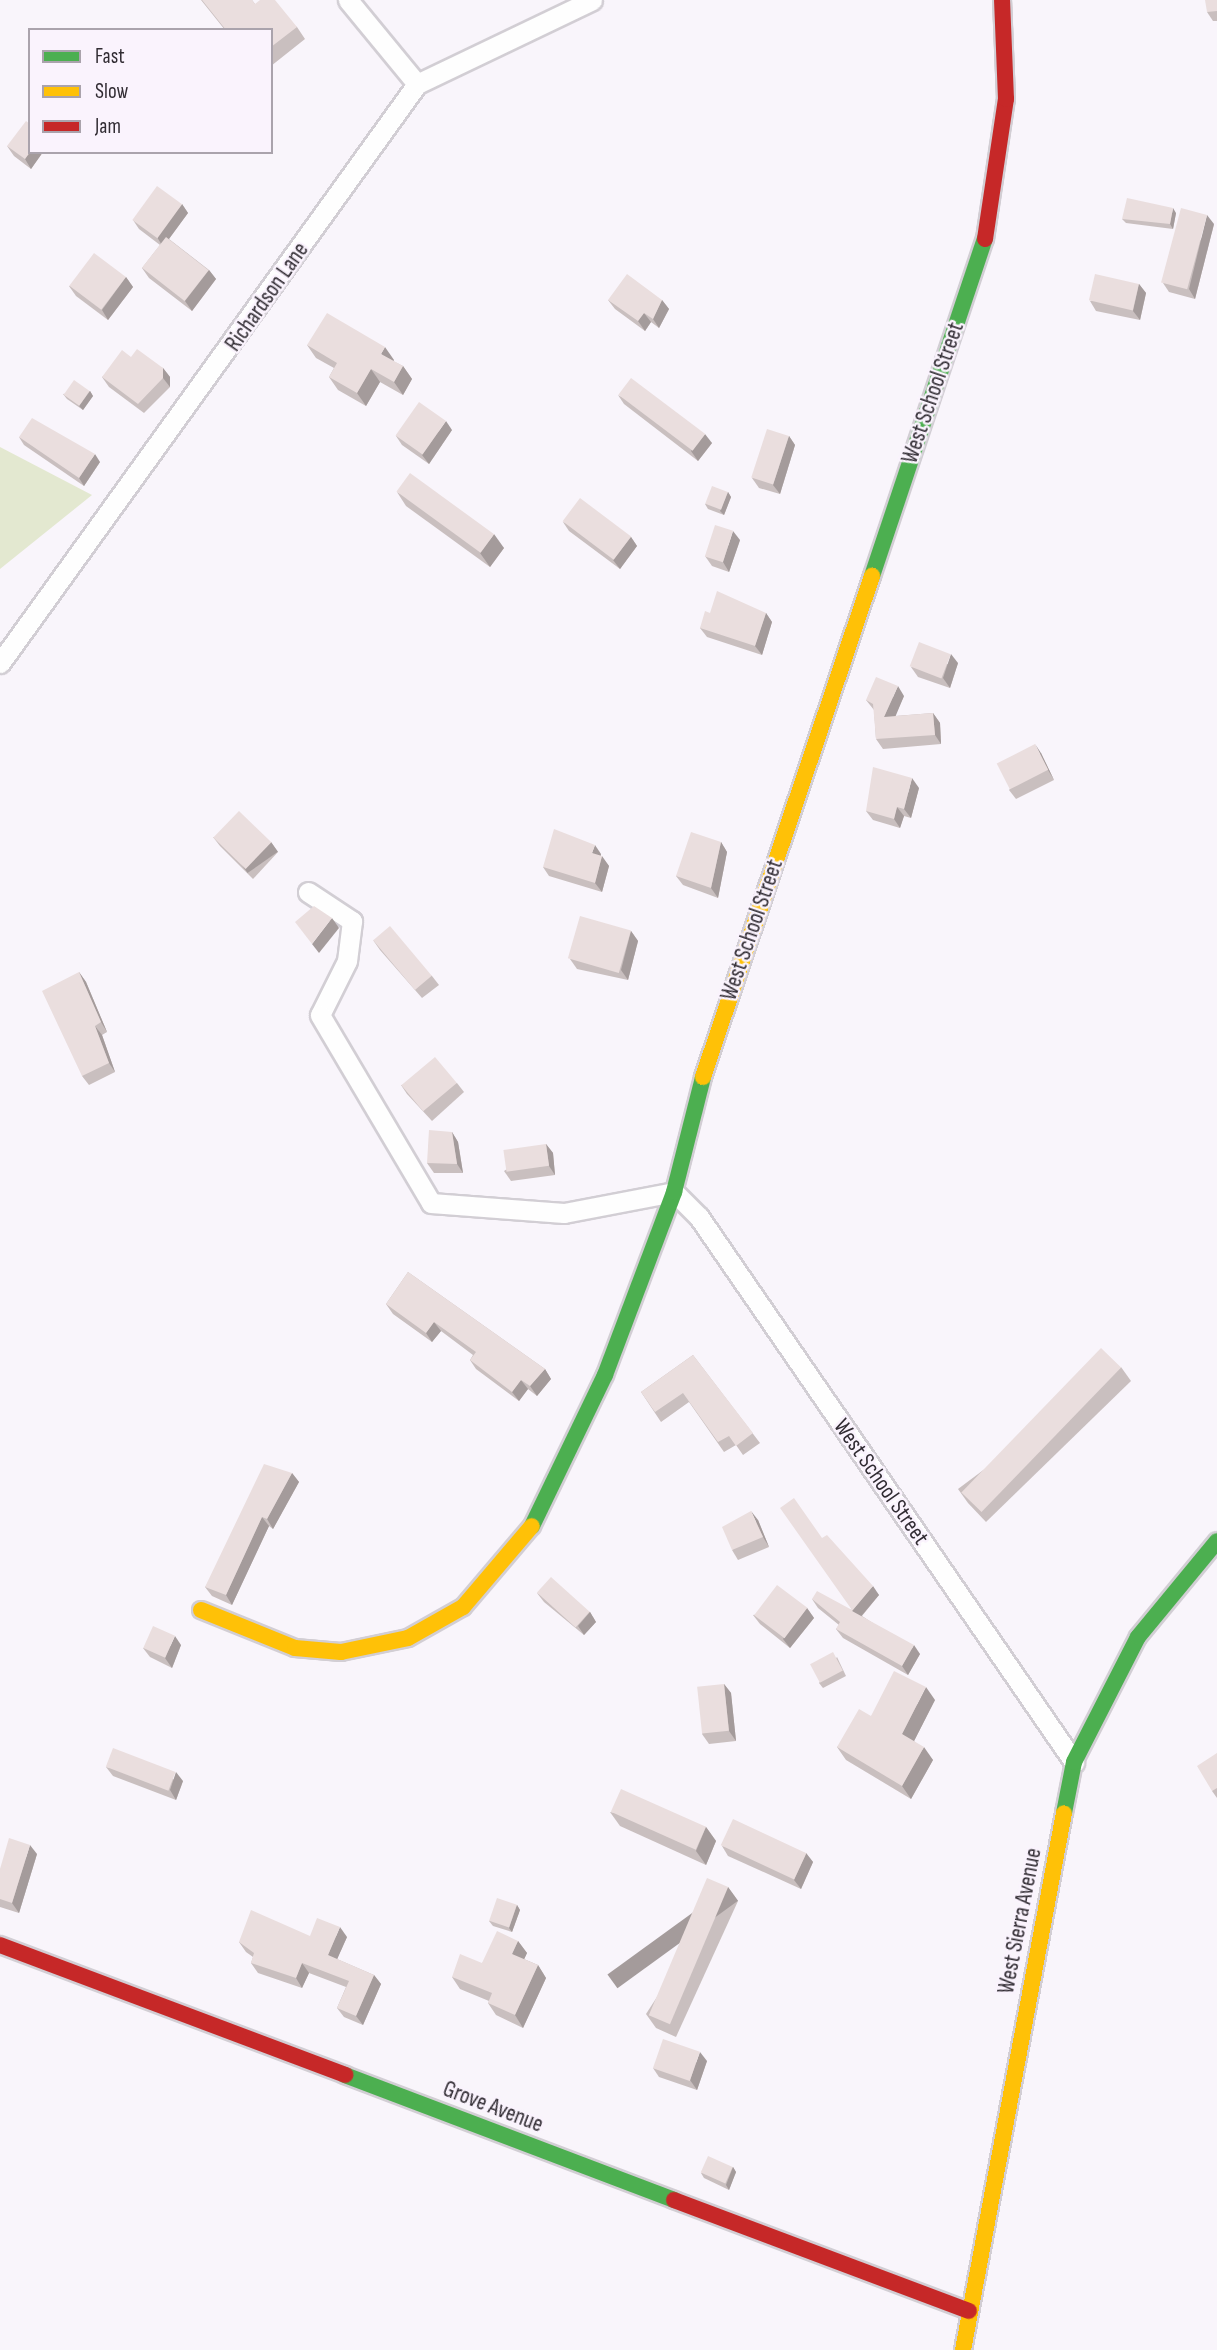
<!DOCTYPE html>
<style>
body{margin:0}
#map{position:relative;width:1217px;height:2350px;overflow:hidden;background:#f9f5fb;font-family:"Sofia Sans Condensed",sans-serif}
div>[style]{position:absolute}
.green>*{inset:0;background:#e3e8d0}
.roads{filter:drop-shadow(2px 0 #d2ced4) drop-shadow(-2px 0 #d2ced4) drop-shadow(0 2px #d2ced4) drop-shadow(0 -2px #d2ced4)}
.street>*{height:19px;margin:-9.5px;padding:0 9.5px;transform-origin:9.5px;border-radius:9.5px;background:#fefefe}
.fast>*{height:16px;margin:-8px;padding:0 8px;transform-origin:8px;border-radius:8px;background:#4caf50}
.slow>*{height:16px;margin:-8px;padding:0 8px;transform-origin:8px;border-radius:8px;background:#ffc107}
.jam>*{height:16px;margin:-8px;padding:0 8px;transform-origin:8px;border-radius:8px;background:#c62828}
.wall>*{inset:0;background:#c9bfbf}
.shaded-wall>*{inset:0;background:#a49b9b;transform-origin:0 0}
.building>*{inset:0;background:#eadede;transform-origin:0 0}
span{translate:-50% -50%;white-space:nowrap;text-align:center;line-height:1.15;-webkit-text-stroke:5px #faf3fd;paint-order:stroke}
.street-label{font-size:23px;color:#312c33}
.legend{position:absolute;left:28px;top:28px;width:245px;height:126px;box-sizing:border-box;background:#faf3fd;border:2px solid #aaa3ac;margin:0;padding:9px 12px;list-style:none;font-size:21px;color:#312c33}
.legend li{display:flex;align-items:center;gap:14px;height:35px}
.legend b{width:35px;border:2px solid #aaa3ac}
</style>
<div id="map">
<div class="green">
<div style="clip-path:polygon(0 447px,92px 495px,0 569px)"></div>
</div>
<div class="roads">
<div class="street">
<div style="left:348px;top:0;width:109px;rotate:50.6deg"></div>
<div style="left:0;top:663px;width:714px;rotate:-54.24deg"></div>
<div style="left:417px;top:84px;width:194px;rotate:-25.6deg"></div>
<div style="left:308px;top:892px;width:53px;rotate:33.4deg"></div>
<div style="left:352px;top:921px;width:40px;rotate:97.1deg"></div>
<div style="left:347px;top:961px;width:60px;rotate:116.6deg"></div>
<div style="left:320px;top:1015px;width:218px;rotate:59.4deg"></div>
<div style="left:431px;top:1203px;width:133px;rotate:4.3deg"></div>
<div style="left:564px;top:1213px;width:112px;rotate:-10.8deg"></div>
<div style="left:674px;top:1192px;width:35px;rotate:45deg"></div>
<div style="left:699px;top:1217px;width:662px;rotate:55.47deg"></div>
</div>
<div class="fast">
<div style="left:872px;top:576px;width:355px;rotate:-71.5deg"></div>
<div style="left:532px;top:1526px;width:168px;rotate:-64.2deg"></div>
<div style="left:605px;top:1375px;width:196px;rotate:-69.3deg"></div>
<div style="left:674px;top:1192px;width:119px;rotate:-75.8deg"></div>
<div style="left:1064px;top:1813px;width:52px;rotate:-78.9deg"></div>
<div style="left:1074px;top:1762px;width:140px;rotate:-62.9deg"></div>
<div style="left:1138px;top:1637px;width:124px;rotate:-50.5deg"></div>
<div style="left:345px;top:2075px;width:352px;rotate:20.8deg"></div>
</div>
<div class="slow">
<div style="left:703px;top:1077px;width:529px;rotate:-71.36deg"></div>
<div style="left:201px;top:1610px;width:101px;rotate:22deg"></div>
<div style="left:295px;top:1648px;width:46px;rotate:5deg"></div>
<div style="left:341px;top:1652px;width:68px;rotate:-11.8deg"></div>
<div style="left:408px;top:1638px;width:63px;rotate:-29.4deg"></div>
<div style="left:463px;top:1607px;width:106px;rotate:-49.6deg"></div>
<div style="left:963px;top:2350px;width:546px;rotate:-79.35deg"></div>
</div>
<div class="jam">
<div style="left:985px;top:239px;width:142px;rotate:-81.5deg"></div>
<div style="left:1006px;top:99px;width:99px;rotate:-92.3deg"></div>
<div style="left:0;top:1945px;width:369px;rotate:20.6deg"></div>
<div style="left:674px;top:2200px;width:315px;rotate:20.6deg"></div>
</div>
</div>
<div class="wall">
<div style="clip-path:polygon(201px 0,252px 0,255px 4px,297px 27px,305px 39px,271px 66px,271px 30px,225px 30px)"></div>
<div style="clip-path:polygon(1217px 0,1217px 21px,1213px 21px,1207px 12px)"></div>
<div style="clip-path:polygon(7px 146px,30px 152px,43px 152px,31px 169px,14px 156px)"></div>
<div style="clip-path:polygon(182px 204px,188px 213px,169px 239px,209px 270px,216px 279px,192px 311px,149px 278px,142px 268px,160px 245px,139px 229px,133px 220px)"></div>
<div style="clip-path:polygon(1176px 213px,1173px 229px,1126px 223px,1122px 219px)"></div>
<div style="clip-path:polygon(1214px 224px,1195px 299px,1169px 292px,1163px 283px)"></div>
<div style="clip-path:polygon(126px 277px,133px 287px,108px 320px,76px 296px,69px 286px)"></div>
<div style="clip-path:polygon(1139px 284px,1146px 293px,1140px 320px,1096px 311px,1090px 301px)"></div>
<div style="clip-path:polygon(608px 300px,662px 300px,669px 309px,659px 328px,651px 322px,645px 331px,615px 309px)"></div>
<div style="clip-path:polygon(307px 345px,394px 360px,393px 361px,403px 366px,412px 379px,403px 395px,380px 382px,366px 406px,338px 390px,329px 377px,334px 368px,316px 358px)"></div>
<div style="clip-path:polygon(131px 357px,163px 368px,170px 377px,170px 387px,144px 413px,109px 387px,102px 377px)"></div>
<div style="clip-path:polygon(90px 391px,93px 396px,83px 410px,67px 399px,63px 394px)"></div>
<div style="clip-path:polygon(618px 395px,712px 443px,698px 461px,624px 404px)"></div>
<div style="clip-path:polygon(452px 430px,429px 464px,402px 445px,396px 436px)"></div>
<div style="clip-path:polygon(789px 436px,795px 445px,780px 494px,759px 488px,752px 478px)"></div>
<div style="clip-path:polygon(19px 437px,100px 462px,84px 486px,24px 445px)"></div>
<div style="clip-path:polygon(397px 492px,504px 548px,490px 567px,406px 506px)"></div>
<div style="clip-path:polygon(728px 492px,731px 497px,724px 515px,708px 509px,705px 504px)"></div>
<div style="clip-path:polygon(563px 522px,631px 537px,637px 546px,620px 569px,569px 531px)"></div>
<div style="clip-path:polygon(740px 540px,729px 572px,712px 566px,705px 556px)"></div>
<div style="clip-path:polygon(710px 613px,766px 613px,772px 622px,762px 655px,707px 637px,700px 628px)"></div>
<div style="clip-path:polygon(958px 663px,950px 688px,918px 677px,911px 667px)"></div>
<div style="clip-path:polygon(904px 696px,895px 716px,933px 713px,940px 723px,941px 744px,883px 749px,876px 739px,874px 710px,866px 700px)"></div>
<div style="clip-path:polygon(1041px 753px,1054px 780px,1016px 799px,1009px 790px)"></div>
<div style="clip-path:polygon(919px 788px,911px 818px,904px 816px,900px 828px,873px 820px,866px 811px)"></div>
<div style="clip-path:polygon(213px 837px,271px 842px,278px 852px,253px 879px,220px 846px)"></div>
<div style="clip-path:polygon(721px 842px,727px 852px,718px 898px,683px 885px,676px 876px)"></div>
<div style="clip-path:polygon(601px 854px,601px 856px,609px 866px,602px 892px,549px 876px,543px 867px)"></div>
<div style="clip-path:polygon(631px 931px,638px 941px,628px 980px,577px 969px,570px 959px)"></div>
<div style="clip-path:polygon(373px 940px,432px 976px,439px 985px,422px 998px,380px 950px)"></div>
<div style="clip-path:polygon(79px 972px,86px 982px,107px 1032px,102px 1035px,115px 1072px,89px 1085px,82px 1076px)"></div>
<div style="clip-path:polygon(457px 1083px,464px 1092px,432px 1121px,407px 1094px,401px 1085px)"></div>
<div style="clip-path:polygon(452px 1132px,458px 1142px,463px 1173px,434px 1173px,427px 1163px)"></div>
<div style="clip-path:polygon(546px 1144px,553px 1153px,555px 1175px,511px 1181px,504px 1171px)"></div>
<div style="clip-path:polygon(408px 1272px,545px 1369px,551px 1379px,537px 1396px,528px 1389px,519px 1401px,476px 1369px,470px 1360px,473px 1355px,441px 1331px,432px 1342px,393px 1314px,386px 1304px)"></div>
<div style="clip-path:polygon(693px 1355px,760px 1443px,743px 1455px,736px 1445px,724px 1452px,689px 1402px,661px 1422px,641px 1392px)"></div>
<div style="clip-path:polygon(1121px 1367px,1131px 1381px,986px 1522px,968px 1503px,958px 1489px)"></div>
<div style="clip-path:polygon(292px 1473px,299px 1482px,273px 1529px,269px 1526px,232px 1605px,212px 1596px,205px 1587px)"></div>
<div style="clip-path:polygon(758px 1520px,769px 1547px,738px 1560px,732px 1550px)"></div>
<div style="clip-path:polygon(822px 1538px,879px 1595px,862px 1616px,920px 1654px,908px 1675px,843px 1638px,836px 1629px,839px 1625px,818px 1608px,812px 1599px,852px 1610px)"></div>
<div style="clip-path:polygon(537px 1593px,590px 1612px,596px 1622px,584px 1635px,544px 1602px)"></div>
<div style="clip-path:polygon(807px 1608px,814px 1618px,790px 1648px,760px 1624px,753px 1615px)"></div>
<div style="clip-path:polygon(181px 1645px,172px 1668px,150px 1657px,143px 1648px)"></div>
<div style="clip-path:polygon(837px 1657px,846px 1676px,823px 1688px,819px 1683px)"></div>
<div style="clip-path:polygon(724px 1684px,731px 1693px,736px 1741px,709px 1744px,702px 1734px)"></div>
<div style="clip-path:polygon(935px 1700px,914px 1741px,933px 1760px,911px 1799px,846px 1760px,837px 1747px,871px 1716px)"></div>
<div style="clip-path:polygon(1217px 1753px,1217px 1798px,1212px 1791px)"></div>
<div style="clip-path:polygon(106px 1767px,183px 1781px,176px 1800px,113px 1776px)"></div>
<div style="clip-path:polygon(610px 1812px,706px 1827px,716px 1841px,706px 1865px,620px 1826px)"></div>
<div style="clip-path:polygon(722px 1846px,806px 1853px,813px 1862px,801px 1889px,728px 1856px)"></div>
<div style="clip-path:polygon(37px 1854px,19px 1913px,0 1907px,0 1869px)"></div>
<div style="clip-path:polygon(728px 1887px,738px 1901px,676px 2037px,656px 2028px,646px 2014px)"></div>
<div style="clip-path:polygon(517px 1905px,520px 1910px,512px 1932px,493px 1926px,489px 1921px)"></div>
<div style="clip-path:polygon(310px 1936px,347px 1937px,337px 1959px,374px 1975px,381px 1984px,363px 2025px,344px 2017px,337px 2008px,346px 1987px,309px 1973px,302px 1988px,258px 1973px,251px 1963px,253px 1957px,246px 1952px,239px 1942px)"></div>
<div style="clip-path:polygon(518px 1941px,527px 1953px,524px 1959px,538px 1965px,546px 1978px,523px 2028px,496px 2015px,488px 2003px,489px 2001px,460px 1989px,452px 1977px,482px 1963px)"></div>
<div style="clip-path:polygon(707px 2061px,697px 2090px,659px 2077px,653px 2068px)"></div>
<div style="clip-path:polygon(733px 2167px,736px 2172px,729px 2190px,704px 2178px,701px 2173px)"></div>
</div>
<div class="shaded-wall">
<div style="clip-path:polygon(30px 152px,43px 152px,31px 169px,25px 159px)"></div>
<div style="clip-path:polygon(182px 204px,188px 213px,163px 247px,157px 237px)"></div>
<div style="clip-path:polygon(1173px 208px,1176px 213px,1173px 229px,1170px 224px)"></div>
<div style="clip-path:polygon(1207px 215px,1214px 224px,1195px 299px,1189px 289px)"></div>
<div style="clip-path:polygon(209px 270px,216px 279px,192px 311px,185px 301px)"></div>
<div style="clip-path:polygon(126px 277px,133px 287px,108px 320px,102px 310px)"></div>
<div style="clip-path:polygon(1139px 284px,1146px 293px,1140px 320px,1133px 311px)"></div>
<div style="clip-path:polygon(662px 300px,669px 309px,659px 328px,653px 319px)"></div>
<div style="clip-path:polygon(644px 313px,651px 322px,645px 331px,638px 321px)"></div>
<div style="clip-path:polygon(385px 347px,394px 360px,390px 367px,381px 354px)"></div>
<div style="clip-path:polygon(403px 366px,412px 379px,403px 395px,394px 382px)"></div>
<div style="clip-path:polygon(163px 368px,170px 377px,170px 387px,163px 378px)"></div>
<div style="clip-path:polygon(371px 369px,380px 382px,366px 406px,357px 393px)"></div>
<div style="clip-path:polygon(90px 391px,93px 396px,83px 410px,79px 406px)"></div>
<div style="clip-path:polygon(446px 421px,452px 430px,429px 464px,422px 455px)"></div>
<div style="clip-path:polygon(705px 434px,712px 443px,698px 461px,691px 451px)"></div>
<div style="clip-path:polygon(789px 436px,795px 445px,780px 494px,773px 485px)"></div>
<div style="clip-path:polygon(95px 454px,100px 462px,84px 486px,79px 478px)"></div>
<div style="clip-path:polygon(728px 492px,731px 497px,724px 515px,720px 511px)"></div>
<div style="clip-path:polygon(733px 531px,740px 540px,729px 572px,723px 562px)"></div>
<div style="clip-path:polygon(494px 534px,504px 548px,490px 567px,480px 553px)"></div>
<div style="clip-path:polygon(631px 537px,637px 546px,620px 569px,613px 560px)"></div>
<div style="clip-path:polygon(766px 613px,772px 622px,762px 655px,755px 646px)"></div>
<div style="clip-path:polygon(951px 654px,958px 663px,950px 688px,943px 678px)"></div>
<div style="clip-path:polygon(898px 686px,904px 696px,891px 727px,884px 717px)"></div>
<div style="clip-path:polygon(933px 713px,940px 723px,941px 744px,935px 735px)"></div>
<div style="clip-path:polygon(1035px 744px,1041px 753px,1054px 780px,1048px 770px)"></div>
<div style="clip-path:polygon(912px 778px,919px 788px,911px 818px,904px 809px)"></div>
<div style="clip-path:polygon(897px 807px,904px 816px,900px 828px,894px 819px)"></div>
<div style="left:271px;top:842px;width:12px;height:37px;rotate:55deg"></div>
<div style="clip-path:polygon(721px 842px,727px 852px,718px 898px,711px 888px)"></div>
<div style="clip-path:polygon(595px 845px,601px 854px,599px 863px,592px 853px)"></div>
<div style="clip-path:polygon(602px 856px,609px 866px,602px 892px,595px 883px)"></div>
<div style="clip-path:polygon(332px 918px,339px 928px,319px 953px,312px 944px)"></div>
<div style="clip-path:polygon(631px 931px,638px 941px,628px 980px,621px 970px)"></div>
<div style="clip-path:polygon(79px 972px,86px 982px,107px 1032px,101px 1022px)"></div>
<div style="clip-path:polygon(95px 1026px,102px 1035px,115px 1072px,109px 1063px)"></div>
<div style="clip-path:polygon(452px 1132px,458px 1142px,463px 1173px,457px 1164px)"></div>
<div style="clip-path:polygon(546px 1144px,553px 1153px,555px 1175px,549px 1166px)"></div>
<div style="clip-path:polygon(434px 1322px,441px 1331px,432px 1342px,426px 1333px)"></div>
<div style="clip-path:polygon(545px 1369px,551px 1379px,537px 1396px,530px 1386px)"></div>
<div style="clip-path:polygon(521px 1380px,528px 1389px,519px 1401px,512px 1392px)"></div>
<div style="clip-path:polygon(292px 1473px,299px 1482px,273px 1529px,267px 1519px)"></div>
<div style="clip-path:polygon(751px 1511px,758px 1520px,769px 1547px,763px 1537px)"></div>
<div style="clip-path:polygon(262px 1517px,269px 1526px,232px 1605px,226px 1595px)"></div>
<div style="clip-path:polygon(873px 1586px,879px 1595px,858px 1620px,852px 1611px)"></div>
<div style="clip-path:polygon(807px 1608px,814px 1618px,790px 1648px,783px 1639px)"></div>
<div style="clip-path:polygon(590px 1612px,596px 1622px,584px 1635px,578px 1626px)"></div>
<div style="clip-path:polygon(175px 1636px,181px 1645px,172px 1668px,165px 1658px)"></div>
<div style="clip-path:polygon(914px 1645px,920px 1654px,908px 1675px,902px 1666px)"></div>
<div style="clip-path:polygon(724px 1684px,731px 1693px,736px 1741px,729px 1731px)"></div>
<div style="clip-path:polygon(926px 1687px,935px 1700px,911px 1747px,902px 1734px)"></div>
<div style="clip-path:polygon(924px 1747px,933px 1760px,911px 1799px,902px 1786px)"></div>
<div style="clip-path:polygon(176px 1772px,183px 1781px,176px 1800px,170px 1790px)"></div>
<div style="clip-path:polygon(706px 1827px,716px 1841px,706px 1865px,696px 1851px)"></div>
<div style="clip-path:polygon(30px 1845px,37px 1854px,19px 1913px,12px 1903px)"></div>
<div style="clip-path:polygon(806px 1853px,813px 1862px,801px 1889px,794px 1880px)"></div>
<div style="left:728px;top:1887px;width:17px;height:149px;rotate:54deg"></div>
<div style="clip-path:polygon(517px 1905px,520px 1910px,512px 1932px,509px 1928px)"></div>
<div style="clip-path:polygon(340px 1927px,347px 1937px,335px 1964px,328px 1955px)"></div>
<div style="clip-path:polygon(518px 1941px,527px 1953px,521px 1966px,512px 1954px)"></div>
<div style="clip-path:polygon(302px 1963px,309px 1973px,302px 1988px,296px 1978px)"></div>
<div style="clip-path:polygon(538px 1965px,546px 1978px,523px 2028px,515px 2015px)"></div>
<div style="clip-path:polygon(374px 1975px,381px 1984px,363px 2025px,356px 2016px)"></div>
<div style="clip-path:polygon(700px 2052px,707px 2061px,697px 2090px,690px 2080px)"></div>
<div style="clip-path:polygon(733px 2167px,736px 2172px,729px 2190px,726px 2185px)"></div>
</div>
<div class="building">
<div style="clip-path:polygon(202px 0,252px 0,255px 4px,260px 0,275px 0,297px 27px,271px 47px,271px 30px,226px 30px)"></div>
<div style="clip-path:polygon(1205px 0,1217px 0,1217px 11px,1207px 12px)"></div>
<div style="clip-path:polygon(26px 121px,30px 124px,30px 152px,25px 159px,7px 146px)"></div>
<div style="left:157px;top:186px;width:31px;height:42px;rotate:36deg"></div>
<div style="clip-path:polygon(1127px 198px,1173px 208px,1170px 224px,1122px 219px)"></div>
<div style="left:1181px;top:208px;width:27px;height:77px;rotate:15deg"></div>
<div style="left:166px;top:237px;width:54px;height:39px;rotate:38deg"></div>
<div style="left:94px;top:253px;width:40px;height:41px;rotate:37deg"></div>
<div style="clip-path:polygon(627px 274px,662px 300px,653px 319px,644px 313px,638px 321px,608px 300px)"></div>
<div style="left:1095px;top:274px;width:45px;height:27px;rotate:13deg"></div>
<div style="clip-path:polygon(327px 313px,385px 347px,381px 354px,403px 366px,394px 382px,371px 369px,357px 393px,329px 377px,337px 363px,307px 345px)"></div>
<div style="clip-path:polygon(137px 349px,163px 368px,163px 378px,138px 404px,102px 377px,122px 350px,131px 357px)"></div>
<div style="left:631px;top:378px;width:93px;height:21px;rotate:37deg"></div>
<div style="left:74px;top:380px;width:19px;height:18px;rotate:35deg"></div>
<div style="left:419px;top:402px;width:33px;height:41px;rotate:35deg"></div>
<div style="clip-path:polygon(32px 418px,95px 454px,79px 478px,19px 437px)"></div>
<div style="left:767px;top:429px;width:23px;height:51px;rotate:18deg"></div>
<div style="left:410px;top:473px;width:104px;height:23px;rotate:36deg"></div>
<div style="left:712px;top:486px;width:17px;height:19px;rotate:21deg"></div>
<div style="left:580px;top:498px;width:64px;height:29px;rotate:37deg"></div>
<div style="left:715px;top:525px;width:19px;height:33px;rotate:18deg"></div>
<div style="clip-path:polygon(717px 591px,766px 613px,755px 646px,700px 628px,705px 611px,710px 613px)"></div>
<div style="left:919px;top:642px;width:34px;height:26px;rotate:21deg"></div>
<div style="clip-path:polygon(876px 677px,898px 686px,884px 717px,933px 713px,935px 735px,876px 739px,873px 704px,866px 700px)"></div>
<div style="left:1035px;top:744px;width:29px;height:43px;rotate:63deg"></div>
<div style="clip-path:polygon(873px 767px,912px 778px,904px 809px,897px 807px,894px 819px,866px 811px)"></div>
<div style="left:239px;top:811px;width:45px;height:37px;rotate:44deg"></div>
<div style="clip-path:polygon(554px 829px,595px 845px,592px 853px,602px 856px,595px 883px,543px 867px)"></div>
<div style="clip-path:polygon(691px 832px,721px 842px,711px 888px,676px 876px)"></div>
<div style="clip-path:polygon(314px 906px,332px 918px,312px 944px,295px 922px)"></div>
<div style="left:580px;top:916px;width:53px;height:44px;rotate:16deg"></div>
<div style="left:390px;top:926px;width:65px;height:22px;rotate:50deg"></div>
<div style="clip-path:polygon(79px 972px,101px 1022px,95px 1026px,109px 1063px,82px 1076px,42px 991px)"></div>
<div style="left:435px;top:1057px;width:34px;height:44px;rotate:50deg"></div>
<div style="clip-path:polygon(429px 1130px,452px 1132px,457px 1164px,427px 1163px)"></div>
<div style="left:546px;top:1144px;width:22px;height:43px;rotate:82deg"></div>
<div style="clip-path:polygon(408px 1272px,545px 1369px,530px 1386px,521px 1380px,512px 1392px,470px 1360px,476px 1352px,434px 1322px,426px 1333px,386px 1304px)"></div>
<div style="left:1101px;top:1348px;width:28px;height:201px;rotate:44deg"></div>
<div style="clip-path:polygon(693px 1355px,753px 1433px,736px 1446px,729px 1436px,718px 1442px,683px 1393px,655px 1412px,641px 1392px)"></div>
<div style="clip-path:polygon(264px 1464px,292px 1473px,267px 1519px,262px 1517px,226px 1595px,205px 1587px)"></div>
<div style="clip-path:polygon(794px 1498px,822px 1538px,827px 1535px,873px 1586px,852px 1611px,914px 1645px,902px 1666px,836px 1629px,840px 1622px,812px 1599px,817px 1591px,852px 1610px,780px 1508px)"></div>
<div style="clip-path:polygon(751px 1511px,763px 1537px,732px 1550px,722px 1527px)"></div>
<div style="left:551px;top:1577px;width:52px;height:21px;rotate:42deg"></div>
<div style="left:777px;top:1585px;width:38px;height:38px;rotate:37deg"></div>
<div style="left:153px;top:1626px;width:24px;height:24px;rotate:24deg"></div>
<div style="left:833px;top:1652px;width:21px;height:26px;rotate:62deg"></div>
<div style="clip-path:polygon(894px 1671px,926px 1687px,902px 1734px,924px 1747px,902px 1786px,837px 1747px,859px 1709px,871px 1716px)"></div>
<div style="left:724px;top:1684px;width:47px;height:27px;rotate:84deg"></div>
<div style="left:113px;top:1748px;width:67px;height:20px;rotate:21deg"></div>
<div style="clip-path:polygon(1217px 1753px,1217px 1788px,1212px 1791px,1197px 1766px)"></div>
<div style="left:621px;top:1789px;width:93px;height:25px;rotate:24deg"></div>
<div style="left:733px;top:1819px;width:81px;height:29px;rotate:25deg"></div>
<div style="clip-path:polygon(9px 1838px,30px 1845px,12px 1903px,0 1899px,0 1869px)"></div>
<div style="left:707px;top:1878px;width:23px;height:149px;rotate:23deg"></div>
<div style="left:497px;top:1898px;width:21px;height:24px;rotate:19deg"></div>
<div style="clip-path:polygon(251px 1910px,310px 1936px,317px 1918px,340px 1927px,328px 1955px,374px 1975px,356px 2016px,337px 2008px,349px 1981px,302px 1963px,296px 1978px,251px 1963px,254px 1953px,239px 1942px)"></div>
<div style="clip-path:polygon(497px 1931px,518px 1941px,512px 1954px,538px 1965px,515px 2015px,488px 2003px,492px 1993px,452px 1977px,460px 1954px,482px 1963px)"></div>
<div style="left:663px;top:2039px;width:39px;height:31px;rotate:19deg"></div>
<div style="left:708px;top:2156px;width:27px;height:18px;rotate:24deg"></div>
</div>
<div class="street-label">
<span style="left:267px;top:297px;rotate:-55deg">Richardson Lane</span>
<span style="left:933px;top:393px;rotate:-71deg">West School Street</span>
<span style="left:752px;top:930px;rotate:-71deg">West School Street</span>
<span style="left:881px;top:1482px;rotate:55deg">West School Street</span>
<span style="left:1020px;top:1921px;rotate:-79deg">West Sierra Avenue</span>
<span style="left:493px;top:2107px;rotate:21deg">Grove Avenue</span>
</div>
<ul class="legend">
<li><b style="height:9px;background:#4caf50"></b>Fast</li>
<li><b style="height:9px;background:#ffc107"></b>Slow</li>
<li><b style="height:9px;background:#c62828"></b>Jam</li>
</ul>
</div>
